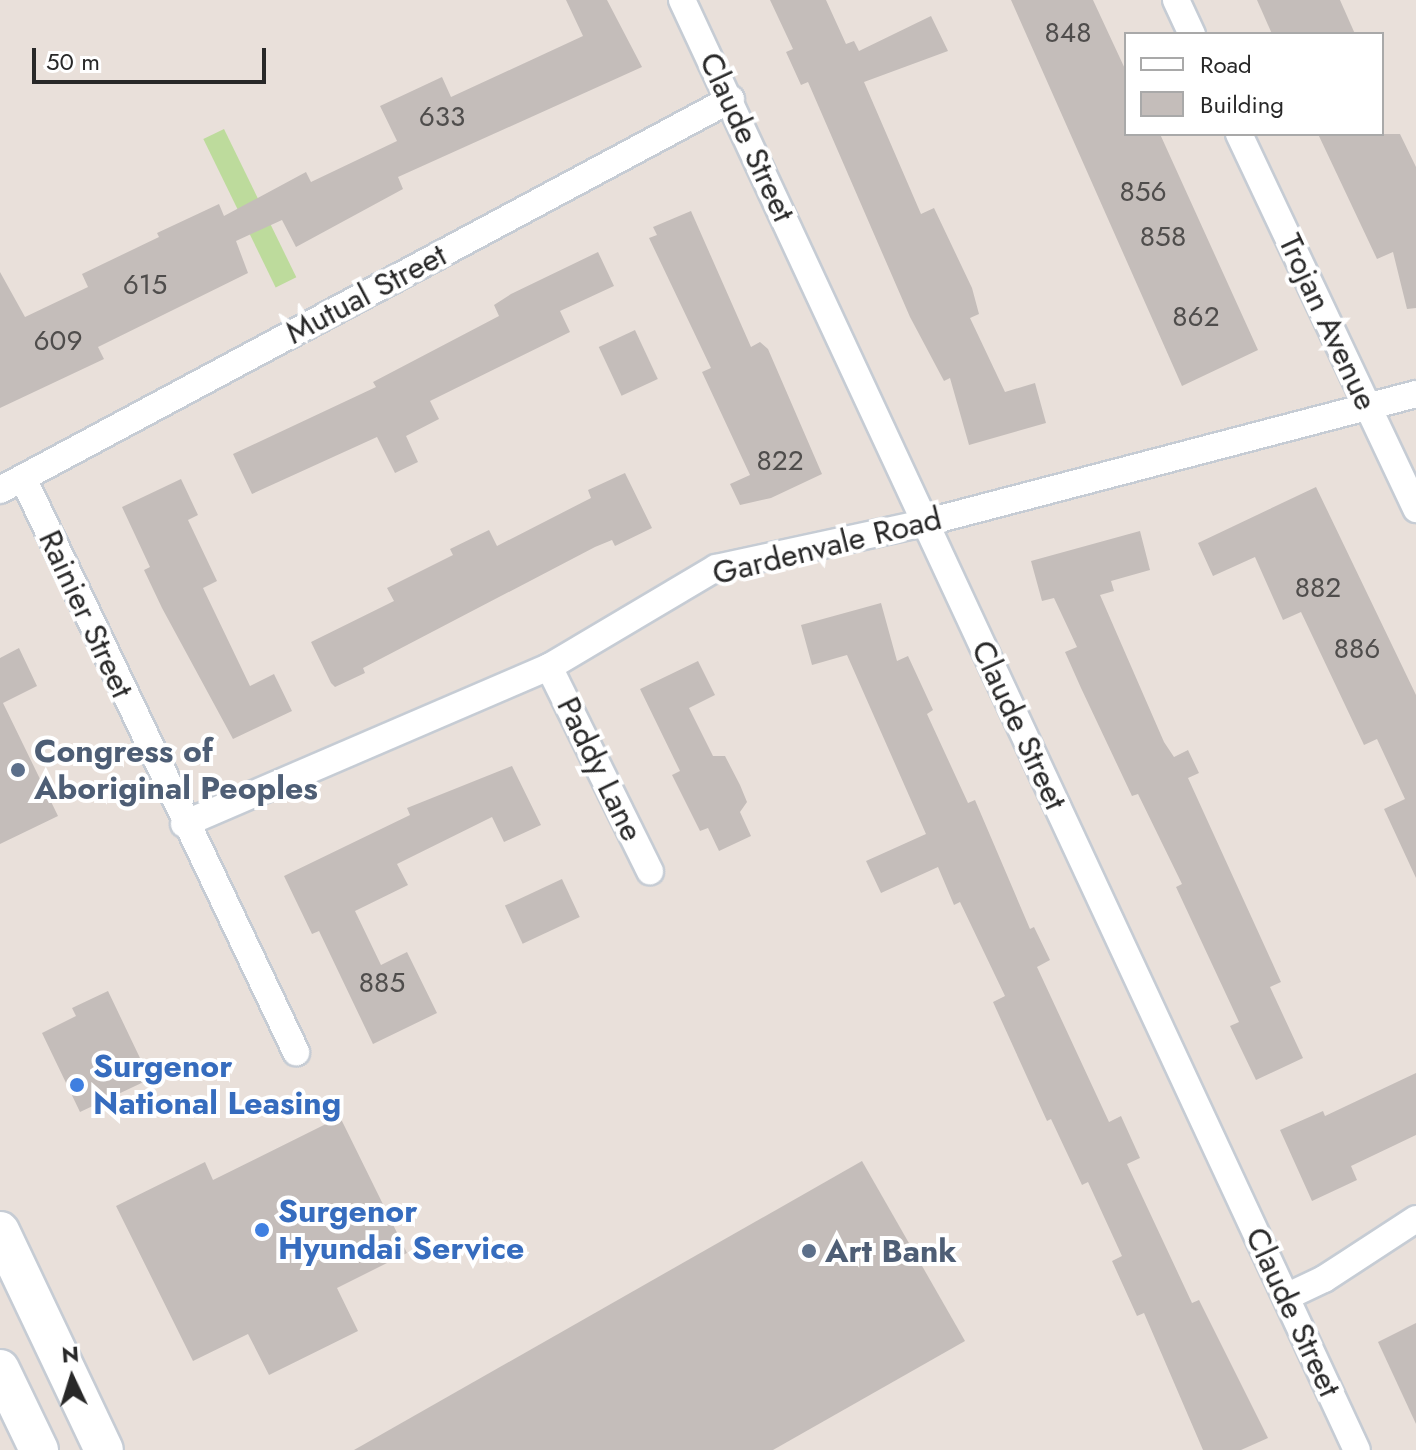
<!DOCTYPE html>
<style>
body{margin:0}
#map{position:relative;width:1416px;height:1450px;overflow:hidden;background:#e9e0da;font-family:Jost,sans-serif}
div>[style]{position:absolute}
.green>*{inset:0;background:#bddb9c;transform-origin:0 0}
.building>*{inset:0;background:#c4bdba;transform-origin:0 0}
.roads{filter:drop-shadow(2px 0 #c6ccd4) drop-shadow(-2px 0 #c6ccd4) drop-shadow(0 2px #c6ccd4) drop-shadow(0 -2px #c6ccd4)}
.minor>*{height:26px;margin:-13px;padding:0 13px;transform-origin:13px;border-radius:13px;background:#fff}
.secondary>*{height:38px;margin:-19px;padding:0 19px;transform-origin:19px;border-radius:19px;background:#fff}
.dots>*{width:22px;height:22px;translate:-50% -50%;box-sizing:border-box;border:4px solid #fff;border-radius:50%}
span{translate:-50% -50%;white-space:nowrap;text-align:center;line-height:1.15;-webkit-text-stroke:8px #fff;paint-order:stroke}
.number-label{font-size:28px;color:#4f4d4c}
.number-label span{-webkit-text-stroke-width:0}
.street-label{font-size:32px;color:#282828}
.service-label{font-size:32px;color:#4e5e75;font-weight:700}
.left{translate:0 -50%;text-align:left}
.shop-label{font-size:32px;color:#366cbe;font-weight:700}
.legend{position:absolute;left:1124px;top:32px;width:260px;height:104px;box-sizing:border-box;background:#fff;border:2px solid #a9a9a9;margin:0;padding:10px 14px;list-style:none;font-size:24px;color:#282828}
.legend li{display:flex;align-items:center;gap:16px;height:40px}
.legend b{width:40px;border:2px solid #a9a9a9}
.north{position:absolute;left:32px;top:1338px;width:80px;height:80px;-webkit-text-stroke:6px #fff;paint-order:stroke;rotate:356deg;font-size:22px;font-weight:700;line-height:32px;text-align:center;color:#282828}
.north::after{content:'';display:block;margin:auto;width:28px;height:36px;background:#282828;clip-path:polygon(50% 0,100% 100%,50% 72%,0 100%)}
.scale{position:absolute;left:32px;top:48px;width:234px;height:36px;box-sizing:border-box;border:4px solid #282828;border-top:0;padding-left:10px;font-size:24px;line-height:28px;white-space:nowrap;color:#282828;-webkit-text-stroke:6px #fff;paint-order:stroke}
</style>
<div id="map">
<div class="green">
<div style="left:224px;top:129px;width:165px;height:23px;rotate:64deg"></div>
</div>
<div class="building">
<div style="clip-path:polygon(566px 0,607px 0,642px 67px,398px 177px,403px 189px,296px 247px,282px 220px,236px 241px,248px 273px,98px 347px,104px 359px,0 408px,0 272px,25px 317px,88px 287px,82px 274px,159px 237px,157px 233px,219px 204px,224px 216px,306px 172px,311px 182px,397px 141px,380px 106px,442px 77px,451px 97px,583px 36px)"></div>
<div style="clip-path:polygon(770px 0,826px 0,846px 44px,854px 41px,859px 51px,931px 16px,948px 51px,864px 82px,921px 214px,934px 208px,972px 288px,979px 314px,970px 318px,1005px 392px,1035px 383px,1046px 423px,969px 445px,950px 378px,944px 381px,910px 317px,808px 82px,801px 85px,786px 52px,793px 49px)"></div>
<div style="clip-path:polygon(1011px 0,1093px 0,1126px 71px,1126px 134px,1160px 134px,1258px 350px,1182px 386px)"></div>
<div style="clip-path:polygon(1257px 0,1340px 0,1355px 34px,1272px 34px)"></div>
<div style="clip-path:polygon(1318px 134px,1400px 134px,1416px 167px,1416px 308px,1407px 309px,1393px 252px,1377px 259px)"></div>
<div style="clip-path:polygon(691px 211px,751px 347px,760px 342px,768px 349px,822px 474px,771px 498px,740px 505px,730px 484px,750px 475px,702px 372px,711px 368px,649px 238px,657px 235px,653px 227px)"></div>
<div style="clip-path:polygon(598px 252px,614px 286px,560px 311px,570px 332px,430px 401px,439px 419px,406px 436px,418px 462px,395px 473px,377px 437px,252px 494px,233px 454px,376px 387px,373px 382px,499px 316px,494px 305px,511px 294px)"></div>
<div style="left:635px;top:330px;width:54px;height:40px;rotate:65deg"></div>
<div style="clip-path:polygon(625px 473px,652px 528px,615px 546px,612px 540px,595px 547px,363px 668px,365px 673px,335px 687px,331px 683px,311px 642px,394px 601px,387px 588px,453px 555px,450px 549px,489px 530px,497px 546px,591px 498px,588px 490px)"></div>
<div style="clip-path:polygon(181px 479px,198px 515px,188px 520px,217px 581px,203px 588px,250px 686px,274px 674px,292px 711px,233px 739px,162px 608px,144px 570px,150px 567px,122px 507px)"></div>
<div style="clip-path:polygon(1316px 487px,1416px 695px,1416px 878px,1384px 809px,1405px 799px,1377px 739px,1364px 745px,1301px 612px,1283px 620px,1255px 557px,1213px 576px,1198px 543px)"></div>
<div style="clip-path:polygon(1140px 531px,1150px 570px,1111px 581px,1114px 591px,1100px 595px,1164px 742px,1174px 757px,1188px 750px,1199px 773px,1188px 778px,1281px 982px,1270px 987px,1303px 1058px,1256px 1080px,1230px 1026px,1239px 1022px,1176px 887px,1182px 884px,1138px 794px,1132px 796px,1081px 688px,1065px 652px,1077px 647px,1054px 598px,1042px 601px,1031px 561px)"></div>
<div style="clip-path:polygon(881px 603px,897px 661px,908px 656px,933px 710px,927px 714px,968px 803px,975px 800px,1030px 929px,1034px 927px,1050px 960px,1037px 967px,1109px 1122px,1121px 1116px,1140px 1158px,1127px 1164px,1192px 1303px,1199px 1300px,1268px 1438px,1241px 1450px,1203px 1450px,1144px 1313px,1137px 1316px,1112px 1261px,1122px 1256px,1088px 1182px,1082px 1185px,1051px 1119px,1047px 1121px,993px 1002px,1005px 996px,960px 902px,954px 905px,938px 867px,881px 893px,866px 861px,926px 834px,847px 655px,812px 665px,801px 625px)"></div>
<div style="clip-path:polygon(19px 648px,37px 686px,3px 703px,58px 816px,0 844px,0 658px)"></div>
<div style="clip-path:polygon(698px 661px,715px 695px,689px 708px,713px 756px,725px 756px,740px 785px,747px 802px,740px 812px,751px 836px,719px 851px,708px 828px,700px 831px,672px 775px,680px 771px,640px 689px)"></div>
<div style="clip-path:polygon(512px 766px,541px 825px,504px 842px,492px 817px,397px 864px,408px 885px,355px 911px,381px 965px,407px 952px,437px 1013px,373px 1044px,319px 931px,312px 934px,284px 876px,410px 815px,407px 808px)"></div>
<div style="left:562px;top:879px;width:42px;height:63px;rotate:65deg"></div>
<div style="clip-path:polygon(108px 991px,150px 1079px,80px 1112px,42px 1033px,76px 1016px,72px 1008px)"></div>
<div style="clip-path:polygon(1416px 1073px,1416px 1135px,1351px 1166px,1357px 1180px,1312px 1201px,1280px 1130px,1323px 1111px,1325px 1116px)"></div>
<div style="clip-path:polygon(340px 1117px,407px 1253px,337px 1288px,358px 1331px,269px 1375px,248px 1334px,193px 1361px,116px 1206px,205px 1162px,213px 1180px)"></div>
<div style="clip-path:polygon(862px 1161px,965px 1341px,773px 1450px,354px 1450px)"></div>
<div style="clip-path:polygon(1416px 1323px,1416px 1424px,1378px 1342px)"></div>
</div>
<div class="roads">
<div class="minor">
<div style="left:682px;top:0;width:1599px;rotate:65.04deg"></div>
<div style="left:1176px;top:0;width:38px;rotate:65deg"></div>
<div style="left:1239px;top:134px;width:415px;rotate:64.7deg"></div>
<div style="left:23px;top:478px;width:636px;rotate:64.56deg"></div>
<div style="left:0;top:490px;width:829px;rotate:-28.14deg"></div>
<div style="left:549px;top:667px;width:228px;rotate:63.7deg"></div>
<div style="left:184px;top:824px;width:397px;rotate:-23.3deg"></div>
<div style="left:549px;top:667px;width:194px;rotate:-30.7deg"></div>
<div style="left:716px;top:568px;width:213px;rotate:-12.2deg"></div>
<div style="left:924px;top:523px;width:509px;rotate:-14.69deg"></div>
<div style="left:1286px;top:1297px;width:42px;rotate:-25.3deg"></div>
<div style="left:1324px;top:1279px;width:110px;rotate:-33.1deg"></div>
</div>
<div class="secondary">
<div style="left:0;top:1231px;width:242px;rotate:64.6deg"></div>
<div style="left:0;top:1369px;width:90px;rotate:64.3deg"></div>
</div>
</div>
<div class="dots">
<div style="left:18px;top:770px;background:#5c6f8a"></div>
<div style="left:77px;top:1085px;background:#3f7fe0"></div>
<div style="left:262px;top:1230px;background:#3f7fe0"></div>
<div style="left:809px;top:1251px;background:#5c6f8a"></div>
</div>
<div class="number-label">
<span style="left:1068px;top:33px">848</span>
<span style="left:442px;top:117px">633</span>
<span style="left:1143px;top:192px">856</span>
<span style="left:1163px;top:237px">858</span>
<span style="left:145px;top:285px">615</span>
<span style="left:1196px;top:317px">862</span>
<span style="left:58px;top:341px">609</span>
<span style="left:780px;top:461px">822</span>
<span style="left:1318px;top:588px">882</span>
<span style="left:1357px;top:649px">886</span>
<span style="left:382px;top:983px">885</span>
</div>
<div class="street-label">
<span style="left:747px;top:137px;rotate:65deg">Claude Street</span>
<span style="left:366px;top:294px;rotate:-28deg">Mutual Street</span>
<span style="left:1328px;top:322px;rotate:65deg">Trojan Avenue</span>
<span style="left:827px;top:546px;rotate:-14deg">Gardenvale Road</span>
<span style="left:86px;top:614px;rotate:65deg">Rainier Street</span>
<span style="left:1019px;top:725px;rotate:65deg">Claude Street</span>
<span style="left:600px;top:769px;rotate:64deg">Paddy Lane</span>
<span style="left:1293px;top:1312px;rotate:65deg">Claude Street</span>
</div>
<div class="service-label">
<span class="left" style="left:34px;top:770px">Congress of<br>Aboriginal Peoples</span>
<span class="left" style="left:825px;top:1251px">Art Bank</span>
</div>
<div class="shop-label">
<span class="left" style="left:93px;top:1085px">Surgenor<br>National Leasing</span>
<span class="left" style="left:278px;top:1230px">Surgenor<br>Hyundai Service</span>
</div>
<ul class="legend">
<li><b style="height:10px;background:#fff"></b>Road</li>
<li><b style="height:22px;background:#c4bdba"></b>Building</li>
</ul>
<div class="north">N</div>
<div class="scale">50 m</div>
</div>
